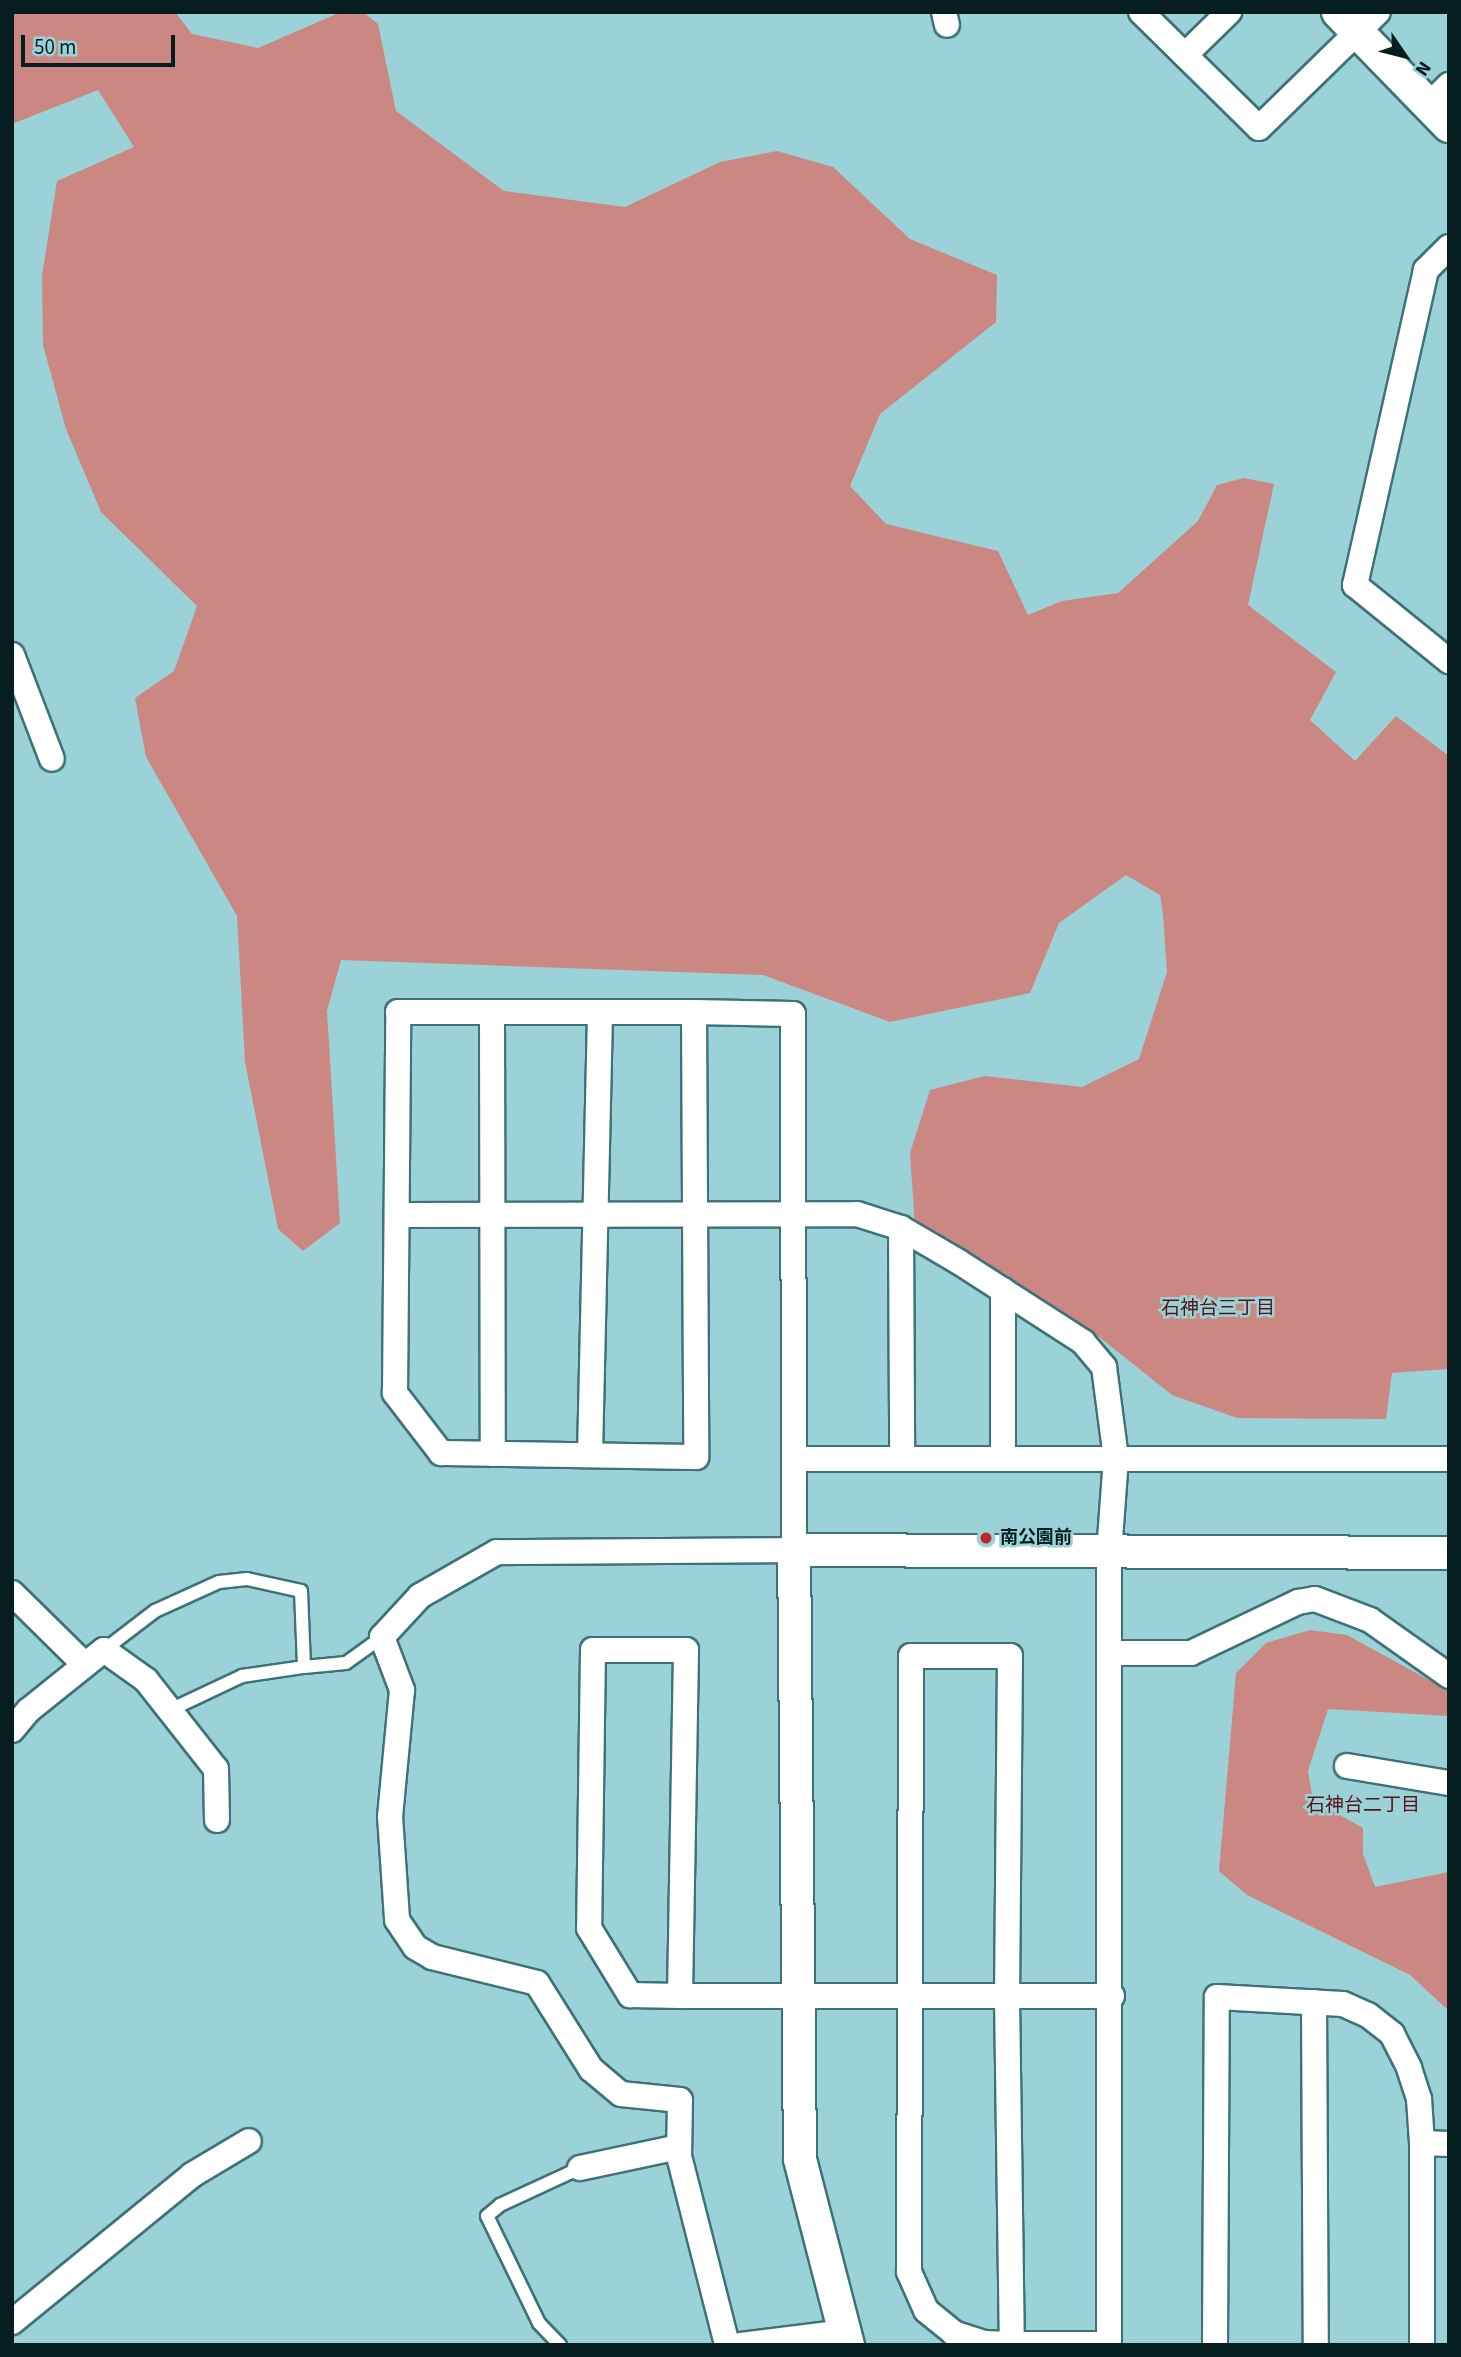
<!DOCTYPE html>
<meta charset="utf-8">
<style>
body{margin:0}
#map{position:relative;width:1461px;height:2357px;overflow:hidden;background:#9ad2d7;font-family:"Source Sans 3","Noto Sans JP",sans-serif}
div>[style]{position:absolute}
.green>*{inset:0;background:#cb8883}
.roads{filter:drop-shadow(2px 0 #3d7378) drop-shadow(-2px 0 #3d7378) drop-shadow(0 2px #3d7378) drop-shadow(0 -2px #3d7378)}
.service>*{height:12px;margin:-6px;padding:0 6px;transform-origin:6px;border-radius:6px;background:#fff}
.minor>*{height:24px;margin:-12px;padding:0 12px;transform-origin:12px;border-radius:12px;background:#fff}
.tertiary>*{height:32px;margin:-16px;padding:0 16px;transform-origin:16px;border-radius:16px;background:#fff}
.dots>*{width:19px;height:19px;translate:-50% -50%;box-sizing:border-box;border:4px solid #9ad2d7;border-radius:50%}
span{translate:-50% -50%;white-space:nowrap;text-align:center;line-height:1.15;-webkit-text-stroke:5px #9ad2d7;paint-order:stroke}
.poi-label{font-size:18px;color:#071e20;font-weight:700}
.left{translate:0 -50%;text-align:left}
.neighbourhood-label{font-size:19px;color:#581315}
.frame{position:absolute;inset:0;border:14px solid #071e20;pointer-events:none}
.north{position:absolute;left:1370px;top:21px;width:70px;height:70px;-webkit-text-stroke:5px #9ad2d7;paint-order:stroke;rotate:125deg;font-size:19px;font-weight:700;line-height:28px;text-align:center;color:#071e20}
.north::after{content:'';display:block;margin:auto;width:24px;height:32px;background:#071e20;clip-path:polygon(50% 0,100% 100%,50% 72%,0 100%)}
.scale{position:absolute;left:21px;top:35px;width:154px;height:32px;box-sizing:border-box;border:4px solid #071e20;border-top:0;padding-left:9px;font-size:21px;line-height:24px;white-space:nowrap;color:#071e20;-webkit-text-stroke:5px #9ad2d7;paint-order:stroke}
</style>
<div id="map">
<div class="green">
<div style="clip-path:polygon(12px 12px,175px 12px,192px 34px,258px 48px,341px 12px,363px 12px,378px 24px,396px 111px,504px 191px,625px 207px,720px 162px,777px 151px,833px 167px,910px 239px,997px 275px,996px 322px,880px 414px,850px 486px,886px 524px,998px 551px,1028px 615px,1062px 601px,1118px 593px,1198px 521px,1217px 485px,1244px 478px,1274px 484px,1248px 605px,1336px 672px,1310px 720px,1355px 761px,1396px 716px,1449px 756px,1449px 1369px,1392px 1373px,1386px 1419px,1237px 1418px,1172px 1395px,1098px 1336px,915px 1227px,910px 1153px,930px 1090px,985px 1076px,1082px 1087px,1139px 1059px,1167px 972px,1163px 915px,1160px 895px,1126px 875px,1059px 923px,1030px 993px,890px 1022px,763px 975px,341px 960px,327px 1011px,340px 1223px,303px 1251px,278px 1229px,245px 1062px,237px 916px,146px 757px,135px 698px,174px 671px,197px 606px,101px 512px,66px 429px,43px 345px,42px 276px,57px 181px,134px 147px,98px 90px,12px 124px)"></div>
<div style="clip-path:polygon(1310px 1630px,1347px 1635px,1449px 1691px,1449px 1716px,1328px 1709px,1308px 1771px,1313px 1800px,1363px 1828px,1363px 1854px,1375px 1887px,1449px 1872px,1449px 2011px,1410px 1975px,1247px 1895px,1219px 1871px,1236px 1673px,1266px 1643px)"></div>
</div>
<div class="roads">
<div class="service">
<div style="left:104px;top:1650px;width:64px;rotate:-37.4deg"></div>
<div style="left:155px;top:1611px;width:70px;rotate:-24.4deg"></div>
<div style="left:219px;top:1582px;width:28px;rotate:-6deg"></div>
<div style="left:247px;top:1579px;width:55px;rotate:12.5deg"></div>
<div style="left:301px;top:1591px;width:76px;rotate:87.7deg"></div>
<div style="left:304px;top:1667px;width:42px;rotate:-5.4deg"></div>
<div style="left:346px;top:1663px;width:44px;rotate:-35.8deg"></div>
<div style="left:170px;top:1710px;width:80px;rotate:-25.3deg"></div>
<div style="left:242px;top:1676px;width:63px;rotate:-8.3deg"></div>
<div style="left:560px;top:2345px;width:30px;rotate:-134deg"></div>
<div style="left:539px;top:2323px;width:119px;rotate:-115.9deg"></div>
<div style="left:487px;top:2216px;width:17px;rotate:-40deg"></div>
<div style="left:500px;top:2205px;width:88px;rotate:-24.8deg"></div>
</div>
<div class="minor">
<div style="left:944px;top:12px;width:13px;rotate:77deg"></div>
<div style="left:1141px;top:12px;width:165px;rotate:44.5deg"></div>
<div style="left:1259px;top:128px;width:166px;rotate:-44.3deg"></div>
<div style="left:1185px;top:55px;width:62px;rotate:-44.3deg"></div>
<div style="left:1428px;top:106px;width:30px;rotate:-45deg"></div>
<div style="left:1449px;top:247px;width:33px;rotate:135deg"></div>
<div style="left:1426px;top:270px;width:323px;rotate:102.7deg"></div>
<div style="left:1355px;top:585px;width:121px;rotate:39deg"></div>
<div style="left:12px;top:655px;width:111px;rotate:69deg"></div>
<div style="left:492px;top:1012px;width:442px;rotate:89.9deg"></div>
<div style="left:694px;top:1012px;width:445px;rotate:89.7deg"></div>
<div style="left:696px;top:1457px;width:255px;rotate:-179.1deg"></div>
<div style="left:441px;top:1453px;width:76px;rotate:-127.5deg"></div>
<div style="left:395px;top:1393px;width:381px;rotate:-89.5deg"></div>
<div style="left:398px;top:1012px;width:296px"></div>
<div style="left:694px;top:1012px;width:99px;rotate:1.2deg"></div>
<div style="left:793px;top:1014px;width:536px;rotate:89.89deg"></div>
<div style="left:794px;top:1550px;width:297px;rotate:179.6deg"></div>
<div style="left:497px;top:1552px;width:89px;rotate:150.3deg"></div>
<div style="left:420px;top:1596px;width:56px;rotate:132.8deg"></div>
<div style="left:382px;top:1637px;width:57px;rotate:69.3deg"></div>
<div style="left:402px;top:1690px;width:127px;rotate:95.4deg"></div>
<div style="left:390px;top:1816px;width:104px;rotate:86.1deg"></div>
<div style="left:397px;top:1920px;width:32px;rotate:56deg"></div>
<div style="left:415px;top:1947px;width:20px;rotate:30deg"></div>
<div style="left:432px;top:1957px;width:108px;rotate:13.9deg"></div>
<div style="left:537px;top:1983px;width:102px;rotate:57.9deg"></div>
<div style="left:591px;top:2069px;width:39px;rotate:40deg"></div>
<div style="left:621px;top:2094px;width:59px;rotate:5.8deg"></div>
<div style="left:680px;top:2100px;width:56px;rotate:91deg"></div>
<div style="left:679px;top:2156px;width:195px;rotate:75.7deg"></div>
<div style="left:398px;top:1215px;width:459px;rotate:-0.1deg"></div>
<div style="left:857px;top:1214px;width:46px;rotate:17.7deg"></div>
<div style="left:901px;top:1228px;width:67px;rotate:30.4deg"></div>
<div style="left:959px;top:1262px;width:148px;rotate:32.8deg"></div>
<div style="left:1083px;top:1342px;width:33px;rotate:50deg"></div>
<div style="left:1104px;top:1367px;width:92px;rotate:82.5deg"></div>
<div style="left:1116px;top:1458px;width:95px;rotate:94.2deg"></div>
<div style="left:1109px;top:1553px;width:791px;rotate:90deg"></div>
<div style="left:1109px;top:2344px;width:97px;rotate:180deg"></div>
<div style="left:1012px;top:2344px;width:28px;rotate:-178deg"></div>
<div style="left:984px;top:2343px;width:32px;rotate:-162deg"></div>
<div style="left:954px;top:2333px;width:36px;rotate:-141deg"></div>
<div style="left:926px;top:2310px;width:42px;rotate:-114.1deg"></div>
<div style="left:909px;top:2272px;width:616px;rotate:-89.81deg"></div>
<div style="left:911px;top:1656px;width:99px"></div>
<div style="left:1010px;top:1656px;width:340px;rotate:90.5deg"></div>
<div style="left:1007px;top:1996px;width:348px;rotate:89.2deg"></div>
<div style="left:901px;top:1228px;width:228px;rotate:89.7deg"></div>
<div style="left:590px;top:1455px;width:443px;rotate:-88.7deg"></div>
<div style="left:1003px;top:1458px;width:168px;rotate:-90deg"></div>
<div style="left:795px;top:1459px;width:654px"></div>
<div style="left:12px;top:1593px;width:101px;rotate:44.6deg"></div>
<div style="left:1110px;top:1653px;width:81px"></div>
<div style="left:1191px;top:1653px;width:119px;rotate:-25.5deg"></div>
<div style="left:1298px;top:1602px;width:17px;rotate:-10deg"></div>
<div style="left:1315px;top:1599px;width:59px;rotate:20.9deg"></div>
<div style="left:1370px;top:1620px;width:97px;rotate:35.3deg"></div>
<div style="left:12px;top:1730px;width:26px;rotate:-50deg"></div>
<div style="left:29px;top:1710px;width:96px;rotate:-38.7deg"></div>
<div style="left:104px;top:1650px;width:52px;rotate:35.5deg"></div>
<div style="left:146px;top:1680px;width:113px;rotate:51.8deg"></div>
<div style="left:216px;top:1769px;width:51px;rotate:88.9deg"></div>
<div style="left:1347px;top:1766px;width:103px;rotate:9.5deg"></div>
<div style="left:680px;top:1996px;width:346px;rotate:-89deg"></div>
<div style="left:686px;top:1650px;width:93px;rotate:180deg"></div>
<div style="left:593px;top:1650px;width:278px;rotate:90.8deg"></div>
<div style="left:589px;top:1928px;width:79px;rotate:58.5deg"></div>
<div style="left:630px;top:1995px;width:50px;rotate:1.1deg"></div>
<div style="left:680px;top:1996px;width:432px"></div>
<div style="left:1314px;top:2002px;width:343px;rotate:89.7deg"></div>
<div style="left:580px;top:2168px;width:101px;rotate:-12deg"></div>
<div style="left:12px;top:2322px;width:232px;rotate:-39.2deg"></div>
<div style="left:192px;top:2175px;width:66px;rotate:-30.8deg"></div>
<div style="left:741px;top:2345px;width:105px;rotate:-7.1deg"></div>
<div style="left:1215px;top:2345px;width:348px;rotate:-89.7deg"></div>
<div style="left:1217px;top:1997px;width:126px;rotate:3.2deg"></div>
<div style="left:1343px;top:2004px;width:27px;rotate:24deg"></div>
<div style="left:1368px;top:2015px;width:31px;rotate:38deg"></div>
<div style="left:1392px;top:2034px;width:38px;rotate:63deg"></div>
<div style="left:1409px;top:2068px;width:33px;rotate:72deg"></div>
<div style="left:1419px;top:2099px;width:44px;rotate:86.1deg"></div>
<div style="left:1422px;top:2345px;width:202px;rotate:-90deg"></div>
<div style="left:1422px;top:2143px;width:27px;rotate:2deg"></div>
</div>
<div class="tertiary">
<div style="left:1338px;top:12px;width:159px;rotate:45.8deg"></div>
<div style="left:848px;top:2345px;width:192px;rotate:-104.5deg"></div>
<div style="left:800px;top:2159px;width:609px;rotate:-90.56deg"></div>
<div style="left:794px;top:1550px;width:655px;rotate:0.26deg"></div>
</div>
</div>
<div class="dots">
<div style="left:986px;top:1538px;background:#b8282e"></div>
</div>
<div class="poi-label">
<span class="left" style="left:1000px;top:1538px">南公園前</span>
</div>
<div class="neighbourhood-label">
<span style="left:1218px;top:1309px">石神台三丁目</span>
<span style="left:1363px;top:1806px">石神台二丁目</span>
</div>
<div class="frame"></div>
<div class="north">N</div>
<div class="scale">50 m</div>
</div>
